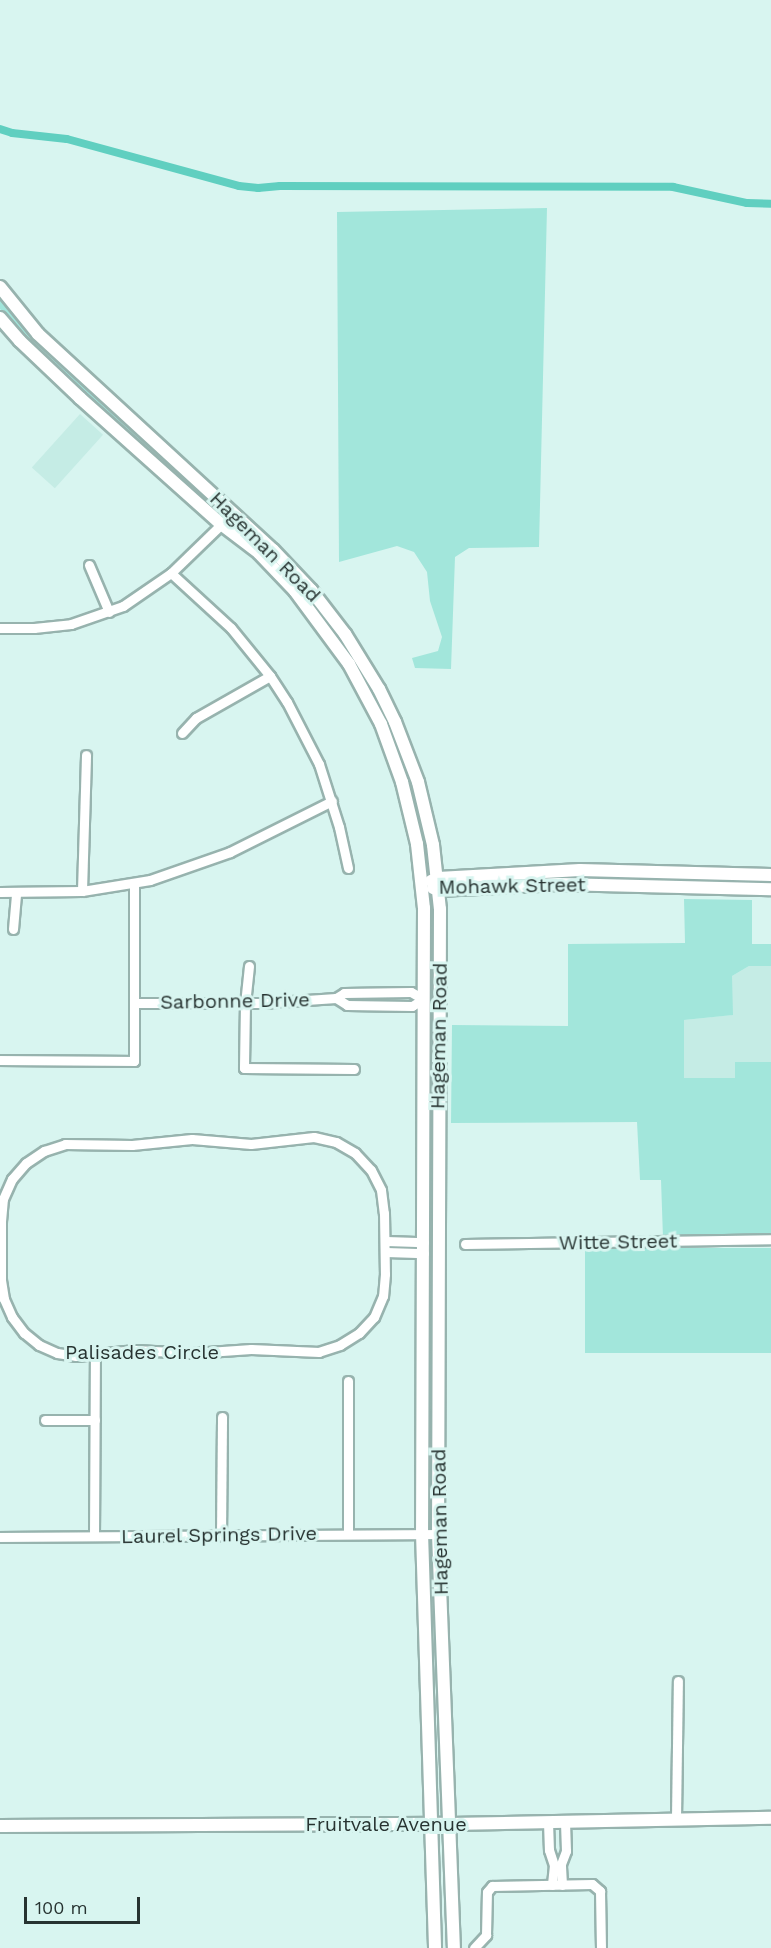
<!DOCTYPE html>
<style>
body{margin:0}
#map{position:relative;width:771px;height:1948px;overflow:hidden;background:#d8f5f0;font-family:"Work Sans",sans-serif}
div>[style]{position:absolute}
.built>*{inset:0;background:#c5ece5;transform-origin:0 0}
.green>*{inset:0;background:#a2e6db;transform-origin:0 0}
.canal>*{height:8px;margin:-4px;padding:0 4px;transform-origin:4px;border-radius:4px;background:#60cfc0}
.roads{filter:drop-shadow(2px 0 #97b3ae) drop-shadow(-2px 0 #97b3ae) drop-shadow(0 2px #97b3ae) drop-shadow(0 -2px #97b3ae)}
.street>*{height:9px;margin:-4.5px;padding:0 4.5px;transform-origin:4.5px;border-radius:4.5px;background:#fff}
.secondary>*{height:12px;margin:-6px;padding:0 6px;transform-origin:6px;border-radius:6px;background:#fff}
span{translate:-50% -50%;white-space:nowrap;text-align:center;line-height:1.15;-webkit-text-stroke:6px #d8f5f0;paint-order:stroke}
.street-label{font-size:20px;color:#273331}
.scale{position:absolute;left:24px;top:1897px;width:116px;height:27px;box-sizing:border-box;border:3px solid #273331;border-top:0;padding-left:8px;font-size:18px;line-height:21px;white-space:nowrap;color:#273331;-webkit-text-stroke:4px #d8f5f0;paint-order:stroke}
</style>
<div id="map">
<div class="built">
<div style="left:80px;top:414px;width:31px;height:72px;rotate:42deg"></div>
<div style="clip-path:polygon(749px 966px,771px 966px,771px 1062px,736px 1062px,735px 1078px,684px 1079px,684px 1020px,732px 1015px,732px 976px)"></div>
</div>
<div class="green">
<div style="clip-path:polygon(547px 208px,539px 547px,469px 548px,455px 557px,451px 669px,415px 668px,412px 658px,438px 651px,442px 637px,430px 601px,427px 572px,414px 552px,397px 546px,339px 562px,337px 212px)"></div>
<div style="clip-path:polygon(0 299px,51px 357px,203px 491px,210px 503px,40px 353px,0 309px)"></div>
<div style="clip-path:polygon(684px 899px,752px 900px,752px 944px,771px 944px,771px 966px,749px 966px,732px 976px,733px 1015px,684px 1020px,684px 1078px,735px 1078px,735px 1062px,771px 1062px,771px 1236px,663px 1238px,661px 1180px,640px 1180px,637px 1122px,451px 1123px,452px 1025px,568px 1026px,568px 944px,685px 943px)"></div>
<div style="left:771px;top:1248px;width:105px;height:186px;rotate:90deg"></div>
</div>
<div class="canal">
<div style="left:0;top:129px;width:13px;rotate:18deg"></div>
<div style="left:12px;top:133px;width:55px;rotate:6.2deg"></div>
<div style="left:67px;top:139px;width:178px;rotate:15.3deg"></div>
<div style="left:239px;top:186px;width:19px;rotate:6deg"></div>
<div style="left:258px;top:188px;width:22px;rotate:-5deg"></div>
<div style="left:280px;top:186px;width:393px;rotate:0.1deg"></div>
<div style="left:673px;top:187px;width:76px;rotate:12.2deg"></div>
<div style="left:747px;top:203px;width:24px;rotate:2deg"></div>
</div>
<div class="roads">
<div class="street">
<div style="left:89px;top:565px;width:51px;rotate:66.9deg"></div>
<div style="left:171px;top:573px;width:81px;rotate:42.5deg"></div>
<div style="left:231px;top:628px;width:62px;rotate:50.9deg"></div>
<div style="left:270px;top:676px;width:31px;rotate:57deg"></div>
<div style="left:287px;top:702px;width:70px;rotate:62.7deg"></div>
<div style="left:319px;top:764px;width:66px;rotate:72.4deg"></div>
<div style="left:339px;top:827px;width:42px;rotate:77.6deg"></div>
<div style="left:0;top:628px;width:34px"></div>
<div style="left:34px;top:628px;width:37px;rotate:-6deg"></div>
<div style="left:71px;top:624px;width:55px;rotate:-19.1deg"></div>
<div style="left:123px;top:606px;width:58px;rotate:-34.5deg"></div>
<div style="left:171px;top:573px;width:86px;rotate:-44.1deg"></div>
<div style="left:182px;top:733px;width:21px;rotate:-47deg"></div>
<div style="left:196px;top:718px;width:85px;rotate:-29.6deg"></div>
<div style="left:82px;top:891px;width:136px;rotate:-88.3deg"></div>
<div style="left:0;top:892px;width:82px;rotate:-0.7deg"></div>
<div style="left:82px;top:891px;width:69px;rotate:-9.2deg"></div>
<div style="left:150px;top:880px;width:85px;rotate:-19.3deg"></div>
<div style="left:230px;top:852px;width:114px;rotate:-26.6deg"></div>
<div style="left:13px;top:929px;width:37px;rotate:-85deg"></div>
<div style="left:249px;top:966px;width:37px;rotate:96deg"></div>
<div style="left:245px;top:1003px;width:65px;rotate:90.9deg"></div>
<div style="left:244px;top:1068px;width:110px;rotate:0.5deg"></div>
<div style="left:336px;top:998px;width:13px;rotate:32deg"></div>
<div style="left:347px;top:1005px;width:65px;rotate:0.9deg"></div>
<div style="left:412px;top:1006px;width:13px;rotate:-32deg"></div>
<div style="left:134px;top:1003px;width:128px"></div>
<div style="left:262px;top:1003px;width:74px;rotate:-3.9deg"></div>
<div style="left:336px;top:998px;width:9px;rotate:-32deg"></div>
<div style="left:344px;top:993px;width:67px;rotate:-0.9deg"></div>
<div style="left:411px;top:992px;width:14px;rotate:30deg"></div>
<div style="left:0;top:1060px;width:134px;rotate:0.4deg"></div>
<div style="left:134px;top:1061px;width:177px;rotate:-90deg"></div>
<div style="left:314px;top:1137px;width:23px;rotate:13deg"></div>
<div style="left:336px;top:1142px;width:22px;rotate:30deg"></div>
<div style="left:355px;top:1153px;width:23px;rotate:47deg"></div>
<div style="left:371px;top:1170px;width:22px;rotate:63deg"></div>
<div style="left:381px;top:1190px;width:23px;rotate:83deg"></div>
<div style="left:384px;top:1213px;width:61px;rotate:89.1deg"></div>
<div style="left:385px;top:1274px;width:22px;rotate:95deg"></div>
<div style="left:383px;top:1296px;width:23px;rotate:113deg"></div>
<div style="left:374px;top:1317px;width:22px;rotate:133deg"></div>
<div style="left:359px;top:1333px;width:22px;rotate:148deg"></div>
<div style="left:340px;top:1345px;width:22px;rotate:162deg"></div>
<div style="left:319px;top:1352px;width:68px;rotate:-177.5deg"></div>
<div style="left:251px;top:1349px;width:58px;rotate:176.1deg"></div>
<div style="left:193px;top:1353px;width:58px;rotate:-177deg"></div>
<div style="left:135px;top:1350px;width:59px;rotate:174.2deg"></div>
<div style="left:76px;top:1356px;width:19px;rotate:-171deg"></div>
<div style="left:57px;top:1353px;width:20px;rotate:-156deg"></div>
<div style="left:39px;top:1345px;width:19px;rotate:-141deg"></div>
<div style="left:24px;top:1333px;width:20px;rotate:-127deg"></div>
<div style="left:12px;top:1317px;width:20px;rotate:-114deg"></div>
<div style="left:4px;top:1299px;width:19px;rotate:-99deg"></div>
<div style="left:1px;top:1280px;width:59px;rotate:-90deg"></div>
<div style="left:1px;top:1221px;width:22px;rotate:-85deg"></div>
<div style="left:3px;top:1199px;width:22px;rotate:-66deg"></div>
<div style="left:12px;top:1179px;width:21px;rotate:-49deg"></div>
<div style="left:26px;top:1163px;width:22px;rotate:-34deg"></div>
<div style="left:44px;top:1151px;width:22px;rotate:-18deg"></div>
<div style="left:65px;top:1144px;width:67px;rotate:0.9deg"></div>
<div style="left:132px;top:1145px;width:60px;rotate:-5.7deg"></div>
<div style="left:192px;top:1139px;width:59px;rotate:4.8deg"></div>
<div style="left:251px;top:1144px;width:63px;rotate:-6.3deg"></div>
<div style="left:386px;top:1241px;width:38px;rotate:2deg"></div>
<div style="left:465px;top:1244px;width:306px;rotate:-0.9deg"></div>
<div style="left:386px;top:1252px;width:38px;rotate:2deg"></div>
<div style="left:45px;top:1420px;width:50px"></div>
<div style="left:348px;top:1533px;width:152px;rotate:-90deg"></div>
<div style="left:221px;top:1535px;width:118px;rotate:-89.5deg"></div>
<div style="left:94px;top:1536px;width:175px;rotate:-89.7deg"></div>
<div style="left:0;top:1537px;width:438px;rotate:-0.4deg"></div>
<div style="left:676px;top:1818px;width:137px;rotate:-89.2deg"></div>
<div style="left:548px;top:1822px;width:28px;rotate:88deg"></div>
<div style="left:549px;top:1850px;width:16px;rotate:72deg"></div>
<div style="left:554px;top:1865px;width:20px;rotate:96deg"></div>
<div style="left:562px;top:1885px;width:21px;rotate:-93deg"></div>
<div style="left:561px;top:1864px;width:14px;rotate:-69deg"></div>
<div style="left:566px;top:1851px;width:30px;rotate:-92deg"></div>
<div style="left:474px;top:1948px;width:18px;rotate:-47deg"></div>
<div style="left:486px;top:1935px;width:43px;rotate:-88.7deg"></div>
<div style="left:487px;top:1892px;width:8px;rotate:-50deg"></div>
<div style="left:492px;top:1886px;width:100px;rotate:-1.1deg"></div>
<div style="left:592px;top:1884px;width:11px;rotate:41deg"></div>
<div style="left:600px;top:1891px;width:57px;rotate:89deg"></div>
</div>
<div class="secondary">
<div style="left:0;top:287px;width:60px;rotate:51deg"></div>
<div style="left:38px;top:334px;width:319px;rotate:42.6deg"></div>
<div style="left:273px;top:550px;width:55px;rotate:46.5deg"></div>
<div style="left:311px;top:590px;width:56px;rotate:52.3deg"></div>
<div style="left:345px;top:634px;width:65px;rotate:58.3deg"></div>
<div style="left:379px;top:689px;width:37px;rotate:64deg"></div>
<div style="left:395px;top:722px;width:64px;rotate:69deg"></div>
<div style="left:418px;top:782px;width:65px;rotate:76.6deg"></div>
<div style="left:433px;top:845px;width:64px;rotate:83.8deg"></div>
<div style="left:440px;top:909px;width:625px;rotate:90.18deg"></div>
<div style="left:438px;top:1534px;width:414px;rotate:87.8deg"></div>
<div style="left:0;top:318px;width:30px;rotate:49deg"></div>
<div style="left:20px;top:341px;width:83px;rotate:43.5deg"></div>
<div style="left:80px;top:398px;width:189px;rotate:41.8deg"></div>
<div style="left:221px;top:524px;width:48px;rotate:37.3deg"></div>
<div style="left:259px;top:553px;width:52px;rotate:46.5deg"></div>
<div style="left:295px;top:591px;width:91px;rotate:53.5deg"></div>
<div style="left:349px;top:664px;width:68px;rotate:61.9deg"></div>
<div style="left:381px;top:724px;width:62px;rotate:70.1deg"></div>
<div style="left:402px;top:782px;width:64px;rotate:76.4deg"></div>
<div style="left:417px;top:844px;width:64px;rotate:83.8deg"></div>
<div style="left:424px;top:908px;width:625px;rotate:90.18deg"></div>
<div style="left:422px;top:1533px;width:415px;rotate:88.2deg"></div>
<div style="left:431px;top:881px;width:8px;rotate:-23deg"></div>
<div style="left:438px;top:878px;width:142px;rotate:-3.2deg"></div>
<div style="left:580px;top:870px;width:191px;rotate:1.5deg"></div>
<div style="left:433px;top:888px;width:6px;rotate:18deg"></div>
<div style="left:439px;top:890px;width:120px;rotate:-2.9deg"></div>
<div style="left:559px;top:884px;width:212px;rotate:1.4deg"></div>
<div style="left:0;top:1826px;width:450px;rotate:-0.3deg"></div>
<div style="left:450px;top:1824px;width:321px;rotate:-1.1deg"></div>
</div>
</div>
<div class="street-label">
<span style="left:265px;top:547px;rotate:45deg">Hageman Road</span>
<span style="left:512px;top:886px;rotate:-1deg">Mohawk Street</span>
<span style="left:235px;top:1001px;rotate:-1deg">Sarbonne Drive</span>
<span style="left:439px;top:1036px;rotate:-89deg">Hageman Road</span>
<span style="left:618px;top:1242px;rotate:-1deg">Witte Street</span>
<span style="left:142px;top:1352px">Palisades Circle</span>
<span style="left:440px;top:1522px;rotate:-91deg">Hageman Road</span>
<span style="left:219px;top:1535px;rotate:-1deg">Laurel Springs Drive</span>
<span style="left:386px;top:1824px">Fruitvale Avenue</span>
</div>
<div class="scale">100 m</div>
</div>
